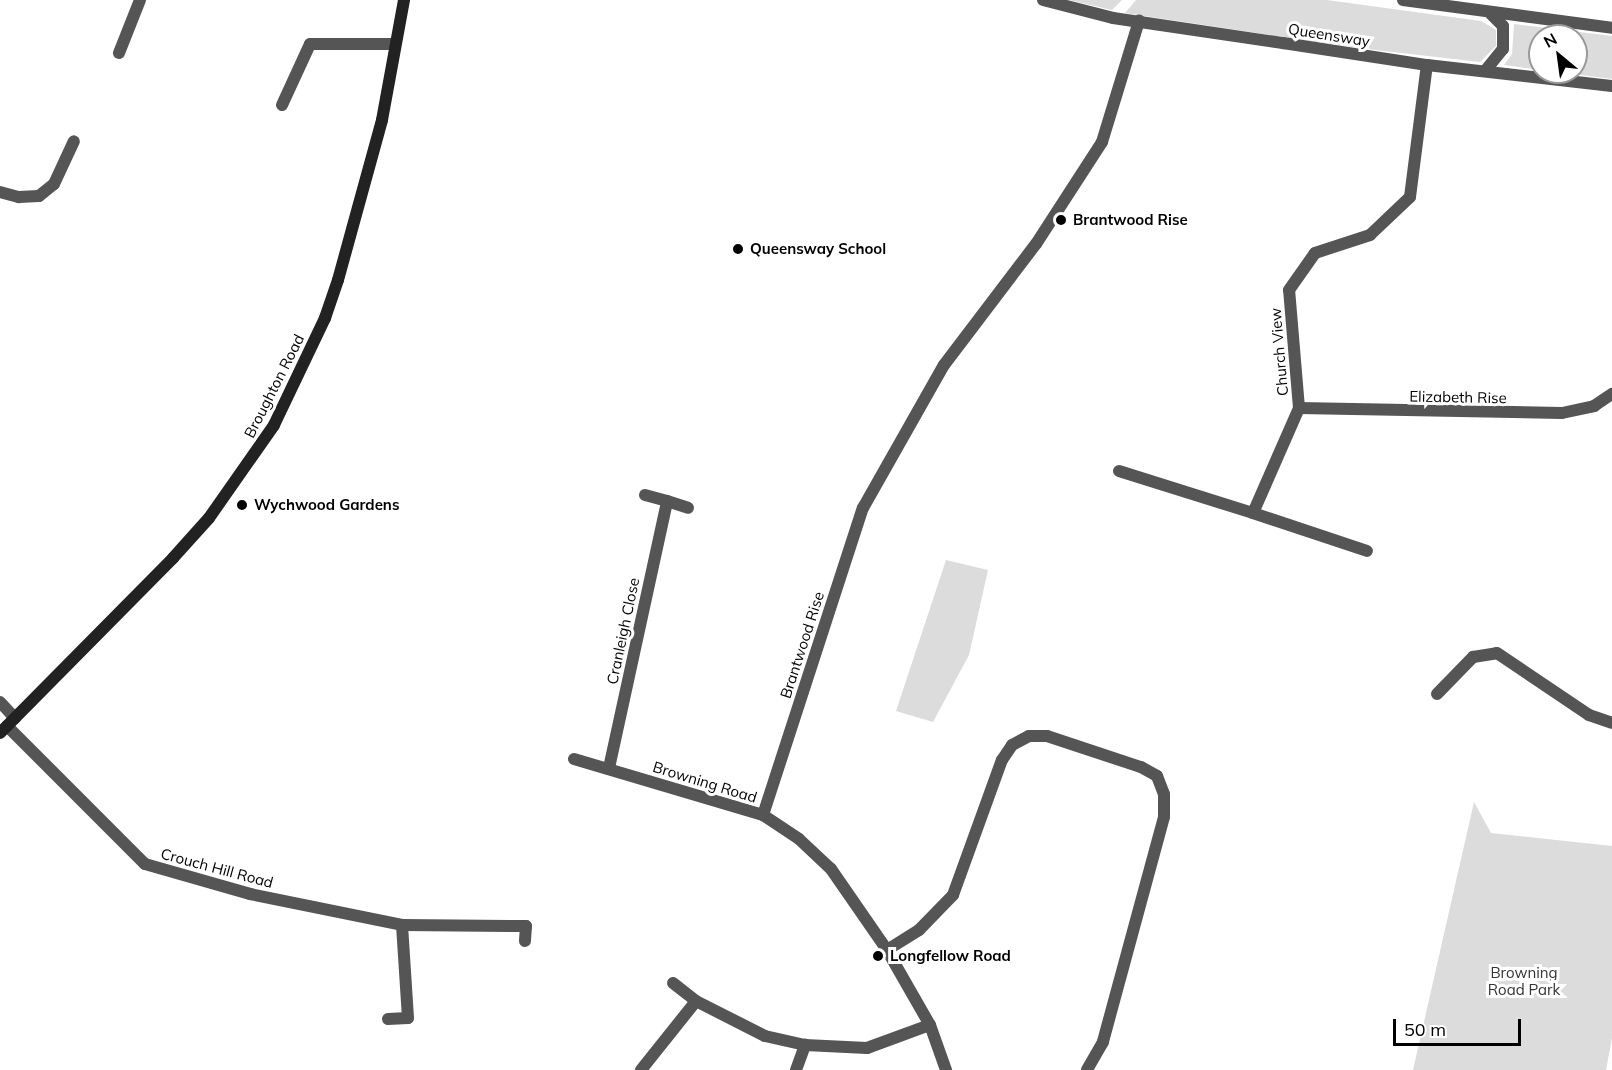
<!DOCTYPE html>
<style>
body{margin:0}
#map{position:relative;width:1612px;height:1070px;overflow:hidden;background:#fff;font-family:Mulish,sans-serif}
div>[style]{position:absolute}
.green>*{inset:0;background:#dcdcdc}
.minor>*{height:12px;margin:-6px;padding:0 6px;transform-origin:6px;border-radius:6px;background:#555}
.tertiary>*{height:12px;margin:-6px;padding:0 6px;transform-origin:6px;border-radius:6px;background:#555}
.secondary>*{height:12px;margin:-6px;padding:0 6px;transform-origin:6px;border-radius:6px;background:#222}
.dots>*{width:16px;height:16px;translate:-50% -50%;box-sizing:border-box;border:3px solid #fff;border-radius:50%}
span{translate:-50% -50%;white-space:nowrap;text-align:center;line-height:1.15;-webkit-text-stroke:6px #fff;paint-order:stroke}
.street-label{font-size:15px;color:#000}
.poi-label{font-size:15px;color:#000;font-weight:700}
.left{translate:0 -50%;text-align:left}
.park-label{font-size:15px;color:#333}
.north{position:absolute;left:1528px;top:24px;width:60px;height:60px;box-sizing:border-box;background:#fff;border:2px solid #999;border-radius:50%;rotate:331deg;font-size:16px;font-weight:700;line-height:24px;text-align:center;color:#000}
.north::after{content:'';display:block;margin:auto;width:21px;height:27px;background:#000;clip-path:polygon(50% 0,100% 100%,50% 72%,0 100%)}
.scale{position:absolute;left:1393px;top:1019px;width:128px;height:27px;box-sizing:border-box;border:3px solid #000;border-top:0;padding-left:8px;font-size:18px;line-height:21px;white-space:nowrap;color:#000;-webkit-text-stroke:4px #fff;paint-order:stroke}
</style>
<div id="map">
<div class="green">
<div style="clip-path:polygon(1069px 0,1122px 0,1112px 10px)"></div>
<div style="clip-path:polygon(1136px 0,1327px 0,1481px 21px,1496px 30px,1496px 46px,1480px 62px,1349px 47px,1125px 13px)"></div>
<div style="clip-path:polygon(1514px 24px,1612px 36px,1612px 79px,1557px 72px,1576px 72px,1576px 36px,1540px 36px,1540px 70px,1504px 65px,1512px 54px)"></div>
<div style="clip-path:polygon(946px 560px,988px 570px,969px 655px,933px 722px,896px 711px)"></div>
<div style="clip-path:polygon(1474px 802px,1491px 833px,1612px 846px,1612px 1038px,1606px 1070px,1413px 1070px)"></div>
</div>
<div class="minor">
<div style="left:119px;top:53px;width:57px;rotate:-68.4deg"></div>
<div style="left:282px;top:105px;width:67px;rotate:-65.3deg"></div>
<div style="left:310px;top:44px;width:85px"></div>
<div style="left:0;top:192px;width:20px;rotate:15deg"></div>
<div style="left:19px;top:197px;width:20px;rotate:-3deg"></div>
<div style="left:39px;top:196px;width:19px;rotate:-39deg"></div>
<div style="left:54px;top:184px;width:47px;rotate:-65.1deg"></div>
<div style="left:1299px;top:408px;width:263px;rotate:1.1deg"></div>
<div style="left:1562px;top:413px;width:33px;rotate:-12deg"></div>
<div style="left:1594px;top:406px;width:22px;rotate:-34deg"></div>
<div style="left:1119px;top:471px;width:140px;rotate:17.4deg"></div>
<div style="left:1253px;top:513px;width:115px;rotate:-66.3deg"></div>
<div style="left:1299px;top:408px;width:118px;rotate:-94.8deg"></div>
<div style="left:1289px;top:290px;width:45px;rotate:-54.9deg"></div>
<div style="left:1315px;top:253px;width:58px;rotate:-18.1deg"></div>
<div style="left:1370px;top:235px;width:55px;rotate:-43.5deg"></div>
<div style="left:1410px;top:197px;width:133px;rotate:-82.7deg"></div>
<div style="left:645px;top:495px;width:23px;rotate:15deg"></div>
<div style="left:1253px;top:513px;width:120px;rotate:18.4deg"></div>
<div style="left:1437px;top:694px;width:52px;rotate:-45.8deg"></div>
<div style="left:1473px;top:657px;width:24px;rotate:-9deg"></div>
<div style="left:1497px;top:653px;width:111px;rotate:34deg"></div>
<div style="left:1589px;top:715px;width:24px;rotate:19deg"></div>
<div style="left:0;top:702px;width:22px;rotate:47deg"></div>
<div style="left:7px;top:726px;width:195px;rotate:45deg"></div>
<div style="left:145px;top:864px;width:109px;rotate:15.9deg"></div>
<div style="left:250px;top:894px;width:155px;rotate:11.5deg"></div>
<div style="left:402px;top:925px;width:124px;rotate:0.5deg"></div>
<div style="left:526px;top:926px;width:15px;rotate:94deg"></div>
<div style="left:574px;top:759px;width:197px;rotate:16.5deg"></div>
<div style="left:763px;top:815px;width:43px;rotate:33.7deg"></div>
<div style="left:799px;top:839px;width:44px;rotate:43.2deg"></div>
<div style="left:831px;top:869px;width:98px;rotate:55.3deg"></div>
<div style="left:887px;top:950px;width:86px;rotate:60.2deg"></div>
<div style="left:930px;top:1025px;width:48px;rotate:70.4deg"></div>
<div style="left:609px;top:768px;width:273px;rotate:-77.7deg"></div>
<div style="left:667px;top:501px;width:22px;rotate:18deg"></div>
<div style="left:763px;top:815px;width:323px;rotate:-72deg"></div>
<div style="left:863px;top:508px;width:164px;rotate:-60.5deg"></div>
<div style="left:944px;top:365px;width:152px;rotate:-52.8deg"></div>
<div style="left:1036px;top:244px;width:121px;rotate:-57.1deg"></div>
<div style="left:1102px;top:142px;width:127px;rotate:-73deg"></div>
<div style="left:887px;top:950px;width:38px;rotate:-32deg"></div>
<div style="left:919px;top:930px;width:49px;rotate:-45.8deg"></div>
<div style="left:953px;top:895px;width:144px;rotate:-70.1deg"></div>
<div style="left:1002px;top:760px;width:18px;rotate:-56deg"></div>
<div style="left:1012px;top:745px;width:19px;rotate:-28deg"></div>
<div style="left:1029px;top:736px;width:18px"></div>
<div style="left:1047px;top:736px;width:99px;rotate:18.3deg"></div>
<div style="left:1141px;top:767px;width:18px;rotate:29deg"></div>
<div style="left:1157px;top:776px;width:19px;rotate:69deg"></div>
<div style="left:1164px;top:794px;width:23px;rotate:90deg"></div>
<div style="left:1164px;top:817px;width:233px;rotate:105.2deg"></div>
<div style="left:1103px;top:1042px;width:32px;rotate:120deg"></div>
<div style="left:673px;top:983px;width:29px;rotate:38deg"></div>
<div style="left:696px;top:1001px;width:77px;rotate:26.9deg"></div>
<div style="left:765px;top:1036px;width:41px;rotate:12.7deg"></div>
<div style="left:805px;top:1045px;width:62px;rotate:2.8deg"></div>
<div style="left:867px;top:1048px;width:67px;rotate:-20.1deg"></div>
<div style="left:388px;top:1019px;width:20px;rotate:-3deg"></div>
<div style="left:408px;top:1018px;width:93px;rotate:-93.7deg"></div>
<div style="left:641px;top:1070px;width:88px;rotate:-51.4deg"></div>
<div style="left:796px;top:1070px;width:27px;rotate:-70deg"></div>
</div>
<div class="tertiary">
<div style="left:1043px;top:0;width:72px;rotate:14.4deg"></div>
<div style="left:1113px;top:18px;width:172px;rotate:8.4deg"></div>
<div style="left:1283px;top:43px;width:146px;rotate:8.7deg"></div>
<div style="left:1427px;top:65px;width:186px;rotate:6.5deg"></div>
<div style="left:1403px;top:0;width:211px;rotate:7.6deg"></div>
<div style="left:1485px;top:71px;width:28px;rotate:-51deg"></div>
<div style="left:1503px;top:49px;width:23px;rotate:-90deg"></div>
<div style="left:1503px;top:26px;width:17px;rotate:-135deg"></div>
</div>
<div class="secondary">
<div style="left:0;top:733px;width:246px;rotate:-45.3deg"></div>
<div style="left:173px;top:558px;width:54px;rotate:-48deg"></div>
<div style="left:209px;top:518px;width:113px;rotate:-55deg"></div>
<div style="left:274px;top:425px;width:119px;rotate:-64.5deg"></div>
<div style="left:325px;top:318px;width:40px;rotate:-71.1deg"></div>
<div style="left:338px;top:280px;width:166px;rotate:-74.6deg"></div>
<div style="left:382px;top:120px;width:122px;rotate:-79.6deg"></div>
</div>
<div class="dots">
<div style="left:1061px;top:220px;background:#000"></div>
<div style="left:738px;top:249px;background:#000"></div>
<div style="left:242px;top:505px;background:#000"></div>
<div style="left:878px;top:956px;background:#000"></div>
</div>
<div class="street-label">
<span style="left:1329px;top:35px;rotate:9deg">Queensway</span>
<span style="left:1279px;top:352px;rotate:-95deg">Church View</span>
<span style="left:274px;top:386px;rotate:-63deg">Broughton Road</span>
<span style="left:1458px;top:397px;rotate:1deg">Elizabeth Rise</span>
<span style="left:623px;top:631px;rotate:-78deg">Cranleigh Close</span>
<span style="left:802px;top:645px;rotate:-72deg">Brantwood Rise</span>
<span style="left:705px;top:782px;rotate:17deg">Browning Road</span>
<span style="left:217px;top:868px;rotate:15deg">Crouch Hill Road</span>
</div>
<div class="poi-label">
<span class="left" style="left:1073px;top:220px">Brantwood Rise</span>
<span class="left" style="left:750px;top:249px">Queensway School</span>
<span class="left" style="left:254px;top:505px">Wychwood Gardens</span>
<span class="left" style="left:890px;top:956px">Longfellow Road</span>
</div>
<div class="park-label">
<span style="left:1524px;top:981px">Browning<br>Road Park</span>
</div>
<div class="north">N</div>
<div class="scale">50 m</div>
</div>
